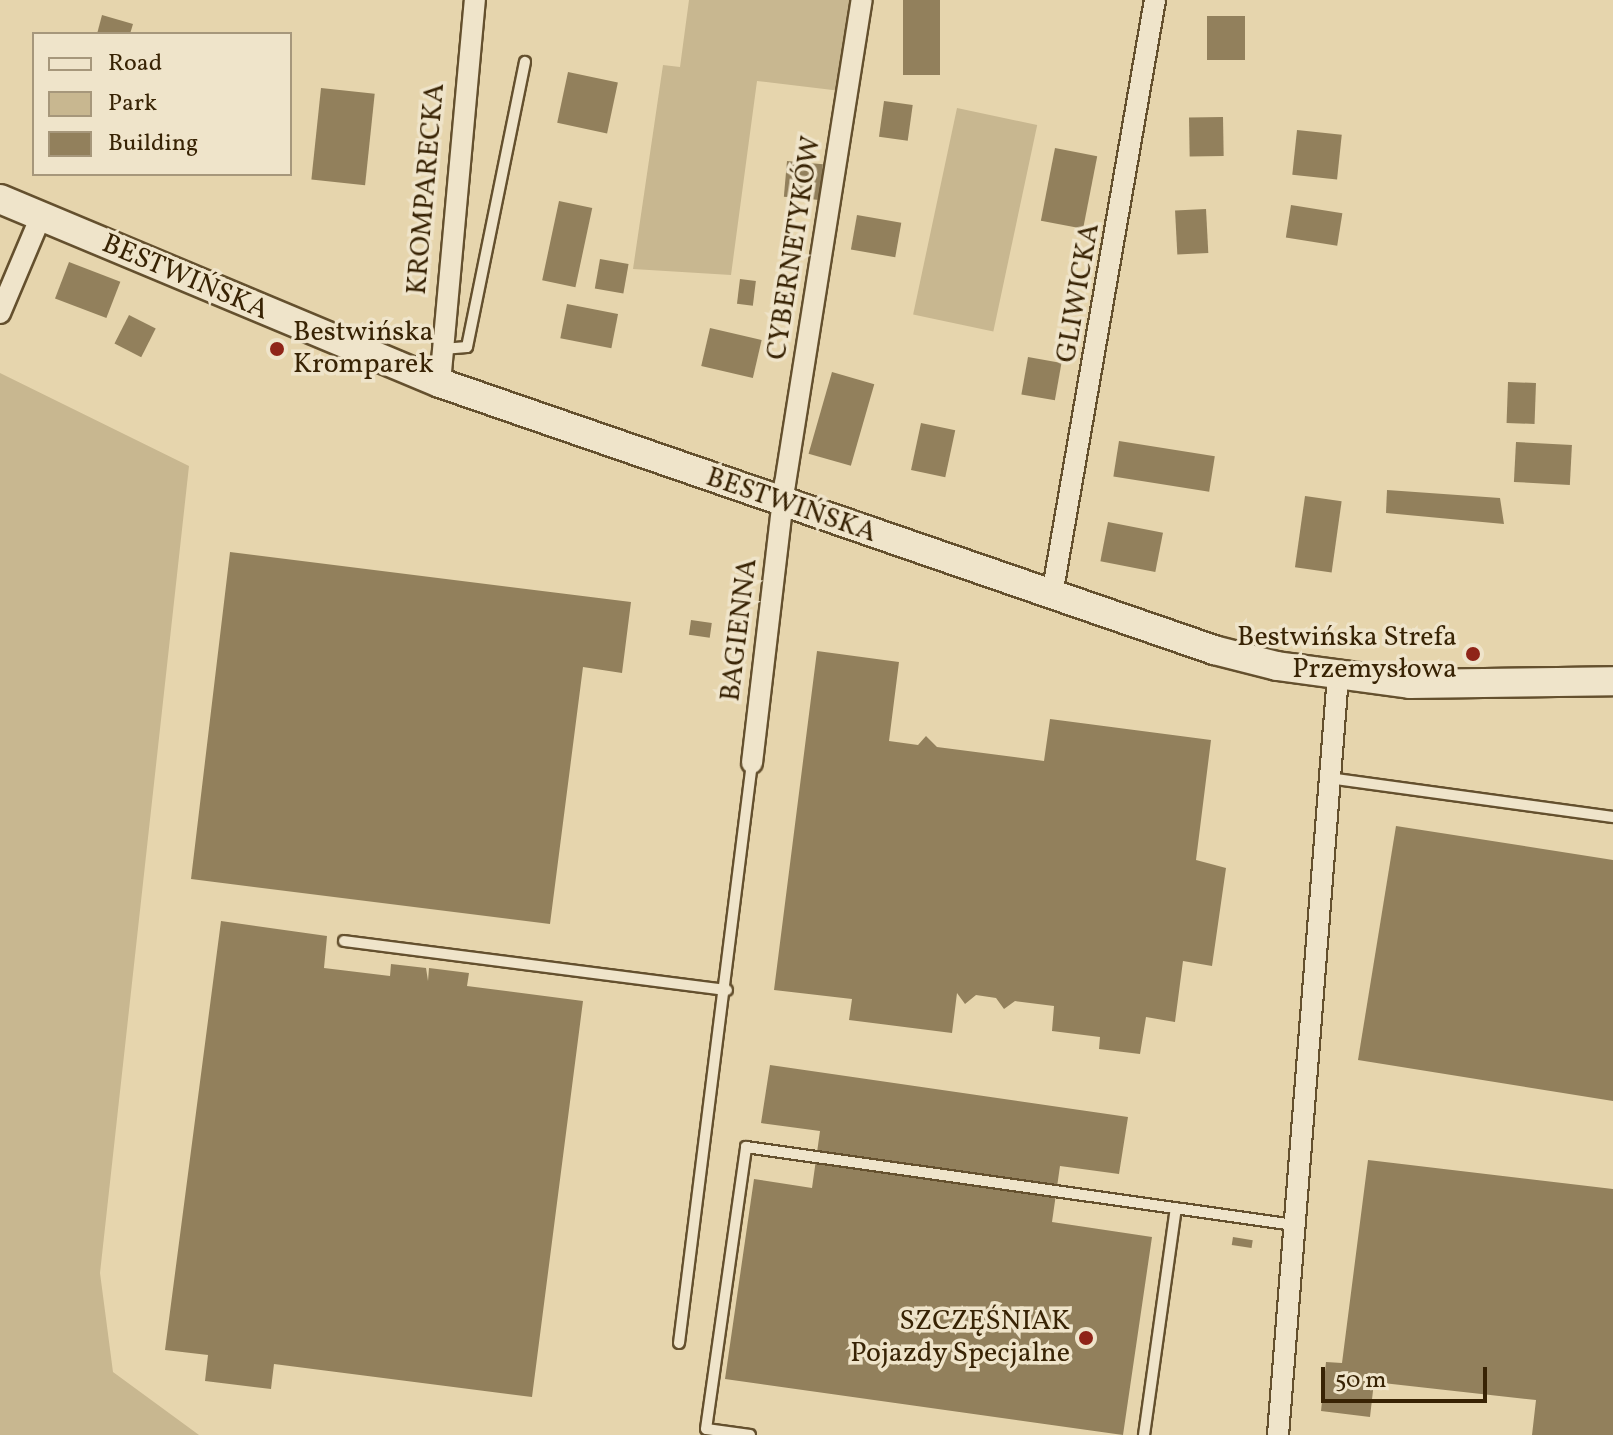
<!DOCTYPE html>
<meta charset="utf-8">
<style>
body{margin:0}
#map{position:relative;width:1613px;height:1435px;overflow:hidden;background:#e6d5ad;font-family:Vollkorn,serif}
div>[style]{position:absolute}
.green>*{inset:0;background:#c8b790;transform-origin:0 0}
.building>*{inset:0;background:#92805c;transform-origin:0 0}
.roads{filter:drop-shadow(2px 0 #64502e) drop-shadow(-2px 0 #64502e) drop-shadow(0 2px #64502e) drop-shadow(0 -2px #64502e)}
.lane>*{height:10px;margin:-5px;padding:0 5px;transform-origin:5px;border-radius:5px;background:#efe4ca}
.street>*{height:20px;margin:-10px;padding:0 10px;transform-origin:10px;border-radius:10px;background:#efe4ca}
.secondary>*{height:28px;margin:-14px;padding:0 14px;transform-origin:14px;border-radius:14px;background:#efe4ca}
.dots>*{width:22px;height:22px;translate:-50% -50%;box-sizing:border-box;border:4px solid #efe4ca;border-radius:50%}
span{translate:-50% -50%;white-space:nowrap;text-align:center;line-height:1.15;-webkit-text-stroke:7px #efe4ca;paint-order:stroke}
.street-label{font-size:28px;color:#382304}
.poi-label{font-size:28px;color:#382304}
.left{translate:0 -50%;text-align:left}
.right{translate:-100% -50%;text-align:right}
.legend{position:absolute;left:32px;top:32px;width:260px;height:144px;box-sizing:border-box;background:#efe4ca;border:2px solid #a6977b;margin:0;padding:10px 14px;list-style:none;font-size:24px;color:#382304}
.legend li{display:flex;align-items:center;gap:16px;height:40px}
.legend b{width:40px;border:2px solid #a6977b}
.scale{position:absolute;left:1321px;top:1367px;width:166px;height:36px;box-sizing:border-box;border:4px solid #382304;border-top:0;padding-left:10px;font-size:24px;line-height:28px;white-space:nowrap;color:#382304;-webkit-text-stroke:6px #efe4ca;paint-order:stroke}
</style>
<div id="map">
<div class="green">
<div style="clip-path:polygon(689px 0,854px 0,841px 91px,757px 81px,731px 275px,633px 269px,663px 65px,680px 67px)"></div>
<div style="left:957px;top:108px;width:82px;height:211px;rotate:12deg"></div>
<div style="clip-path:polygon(0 373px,189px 466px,100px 1273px,113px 1372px,199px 1435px,0 1435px)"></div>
</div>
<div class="building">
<div style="left:903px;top:0;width:37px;height:75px"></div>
<div style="clip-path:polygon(102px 15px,133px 24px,130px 34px,97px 34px)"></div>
<div style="left:1207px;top:16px;width:38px;height:44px"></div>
<div style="left:568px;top:72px;width:51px;height:52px;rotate:12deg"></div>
<div style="left:321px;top:88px;width:54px;height:92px;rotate:6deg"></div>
<div style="left:884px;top:101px;width:29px;height:36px;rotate:8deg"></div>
<div style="left:1223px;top:117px;width:39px;height:34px;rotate:89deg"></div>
<div style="left:1297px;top:130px;width:45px;height:45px;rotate:6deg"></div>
<div style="left:1055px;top:148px;width:43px;height:74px;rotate:11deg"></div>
<div style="left:787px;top:161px;width:36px;height:36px;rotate:5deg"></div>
<div style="left:559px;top:201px;width:34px;height:81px;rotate:12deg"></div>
<div style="left:1291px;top:205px;width:52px;height:33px;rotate:9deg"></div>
<div style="left:1206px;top:209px;width:44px;height:31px;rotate:87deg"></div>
<div style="left:857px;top:215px;width:45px;height:35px;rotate:10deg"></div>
<div style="left:600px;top:259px;width:29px;height:30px;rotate:10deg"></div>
<div style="left:69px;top:262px;width:55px;height:39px;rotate:21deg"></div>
<div style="left:740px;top:279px;width:16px;height:25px;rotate:7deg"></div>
<div style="left:567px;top:304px;width:52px;height:35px;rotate:11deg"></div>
<div style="left:129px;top:315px;width:30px;height:32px;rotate:27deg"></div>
<div style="left:710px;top:328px;width:53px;height:39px;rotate:13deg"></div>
<div style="left:1028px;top:357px;width:34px;height:38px;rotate:10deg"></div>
<div style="left:832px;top:372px;width:44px;height:85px;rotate:16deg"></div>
<div style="left:1508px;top:382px;width:28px;height:41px;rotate:2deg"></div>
<div style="left:921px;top:423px;width:35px;height:48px;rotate:12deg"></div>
<div style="left:1119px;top:441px;width:97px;height:36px;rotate:9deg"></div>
<div style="left:1516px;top:442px;width:56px;height:40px;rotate:3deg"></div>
<div style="clip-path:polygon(1387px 490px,1500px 498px,1504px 524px,1386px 513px)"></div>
<div style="left:1305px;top:496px;width:37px;height:72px;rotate:8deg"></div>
<div style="left:1108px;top:522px;width:56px;height:40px;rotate:11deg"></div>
<div style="clip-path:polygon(230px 552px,631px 602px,622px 673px,583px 667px,550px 924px,191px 879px)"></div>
<div style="left:691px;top:620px;width:21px;height:15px;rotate:8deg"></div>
<div style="clip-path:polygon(817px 651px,899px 662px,889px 741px,918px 745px,926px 736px,937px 747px,1044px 761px,1050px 719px,1211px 740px,1196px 860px,1226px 868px,1212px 966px,1183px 961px,1175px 1022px,1146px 1017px,1140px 1054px,1099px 1049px,1100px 1037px,1052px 1031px,1054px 1006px,1015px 1001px,1004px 1009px,996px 998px,976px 995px,965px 1004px,957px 993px,952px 1033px,849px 1020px,852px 999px,774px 990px)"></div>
<div style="clip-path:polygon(1396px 826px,1613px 860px,1613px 1101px,1358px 1060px)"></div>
<div style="clip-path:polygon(221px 921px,327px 936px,324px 968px,390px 976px,391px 964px,426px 968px,428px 981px,429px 968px,469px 973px,467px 986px,583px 1001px,532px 1397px,274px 1364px,271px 1389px,205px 1381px,208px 1355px,165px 1350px)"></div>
<div style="clip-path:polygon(770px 1065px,1128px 1117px,1119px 1174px,1060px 1166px,1052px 1222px,1152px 1237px,1123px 1435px,725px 1379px,754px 1179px,812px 1188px,820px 1131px,761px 1123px)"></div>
<div style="clip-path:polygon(1368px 1160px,1613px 1189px,1613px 1435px,1532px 1435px,1536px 1400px,1374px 1382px,1370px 1417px,1321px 1411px,1326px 1362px,1342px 1363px)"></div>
<div style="left:1233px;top:1237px;width:20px;height:8px;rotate:9deg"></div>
</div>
<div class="roads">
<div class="lane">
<div style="left:443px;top:349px;width:24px;rotate:-5deg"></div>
<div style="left:467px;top:347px;width:291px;rotate:-78.5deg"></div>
<div style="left:1328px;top:778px;width:288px;rotate:7.8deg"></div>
<div style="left:344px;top:941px;width:386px;rotate:7.3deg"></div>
<div style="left:679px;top:1343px;width:585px;rotate:-82.83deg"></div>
<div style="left:750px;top:1435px;width:44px;rotate:-172.2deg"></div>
<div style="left:706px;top:1429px;width:285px;rotate:-81.9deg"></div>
<div style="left:746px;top:1147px;width:554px;rotate:8.1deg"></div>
<div style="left:1144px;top:1435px;width:229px;rotate:-82deg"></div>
</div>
<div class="street">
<div style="left:0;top:313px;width:105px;rotate:-67.1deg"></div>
<div style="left:440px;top:383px;width:385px;rotate:-84.8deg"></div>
<div style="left:1052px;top:595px;width:604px;rotate:-80.18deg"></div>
<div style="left:752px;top:763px;width:281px;rotate:-83.3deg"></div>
<div style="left:785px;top:484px;width:490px;rotate:-81deg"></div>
<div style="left:1278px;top:1435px;width:761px;rotate:-85.48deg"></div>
</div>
<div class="secondary">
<div style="left:0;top:199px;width:477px;rotate:22.7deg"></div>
<div style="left:440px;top:383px;width:819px;rotate:19.03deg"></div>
<div style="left:1214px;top:650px;width:65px;rotate:14.3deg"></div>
<div style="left:1277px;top:666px;width:134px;rotate:7.7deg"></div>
<div style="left:1410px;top:684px;width:203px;rotate:-0.8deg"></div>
</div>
</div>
<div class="dots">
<div style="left:277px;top:349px;background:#8f2418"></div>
<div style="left:1473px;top:654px;background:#8f2418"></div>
<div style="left:1086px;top:1338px;background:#8f2418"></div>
</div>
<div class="street-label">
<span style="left:427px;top:189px;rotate:-85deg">KROMPARECKA</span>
<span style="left:795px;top:248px;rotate:-81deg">CYBERNETYKÓW</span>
<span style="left:185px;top:278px;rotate:23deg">BESTWIŃSKA</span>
<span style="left:1079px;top:293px;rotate:-80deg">GLIWICKA</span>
<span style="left:791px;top:506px;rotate:19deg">BESTWIŃSKA</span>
<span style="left:740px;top:630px;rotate:-83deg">BAGIENNA</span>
</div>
<div class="poi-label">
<span class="left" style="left:293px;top:349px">Bestwińska<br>Kromparek</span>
<span class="right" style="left:1457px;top:654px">Bestwińska Strefa<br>Przemysłowa</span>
<span class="right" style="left:1070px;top:1338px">SZCZĘŚNIAK<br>Pojazdy Specjalne</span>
</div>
<ul class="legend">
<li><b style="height:10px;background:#efe4ca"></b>Road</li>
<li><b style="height:22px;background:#c8b790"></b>Park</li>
<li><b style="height:22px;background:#92805c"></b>Building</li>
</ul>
<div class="scale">50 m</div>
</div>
